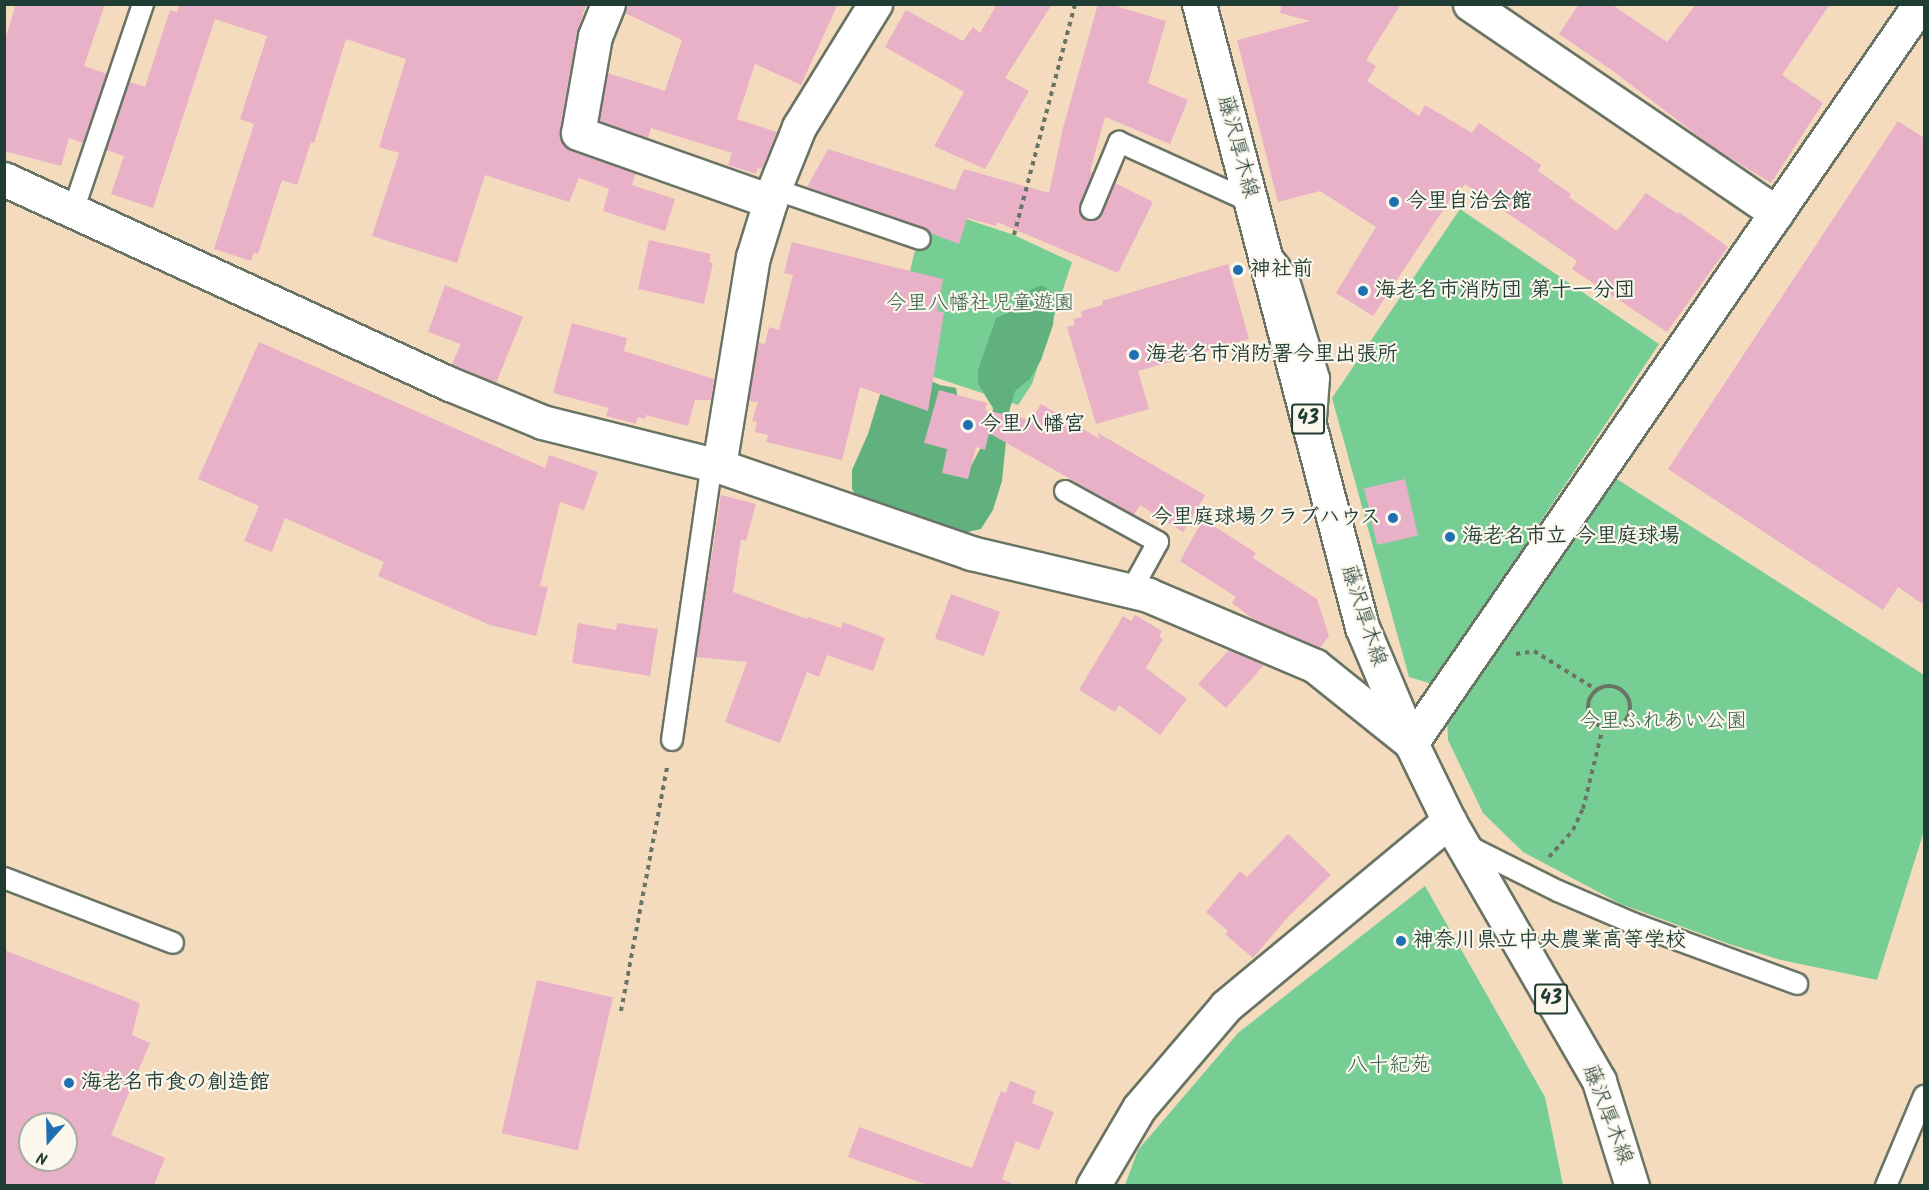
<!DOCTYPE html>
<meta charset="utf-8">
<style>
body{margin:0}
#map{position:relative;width:1929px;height:1190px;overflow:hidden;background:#f4dbbe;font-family:Kalam,"Klee One",sans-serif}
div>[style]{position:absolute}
.green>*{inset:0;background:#76ce94}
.forest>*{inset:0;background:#60b17e}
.building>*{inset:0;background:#e8b1c7;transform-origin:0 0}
.path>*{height:4px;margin-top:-2px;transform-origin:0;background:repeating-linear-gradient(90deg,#6a7464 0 4.5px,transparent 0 9px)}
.path>.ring{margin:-2px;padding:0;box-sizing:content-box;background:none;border:4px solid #6a7464;border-radius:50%}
.roads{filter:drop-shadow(2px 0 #6a7464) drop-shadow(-2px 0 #6a7464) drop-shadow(0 2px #6a7464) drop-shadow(0 -2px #6a7464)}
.lane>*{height:20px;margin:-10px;padding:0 10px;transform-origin:10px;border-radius:10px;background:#fff}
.street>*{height:33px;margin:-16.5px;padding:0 16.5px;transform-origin:16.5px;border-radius:16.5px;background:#fff}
.primary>*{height:33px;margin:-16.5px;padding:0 16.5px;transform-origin:16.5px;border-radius:16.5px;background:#fff}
.dots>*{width:16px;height:16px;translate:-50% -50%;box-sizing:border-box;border:3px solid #fbf7ec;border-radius:50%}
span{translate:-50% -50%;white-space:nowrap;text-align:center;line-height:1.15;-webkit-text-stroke:4.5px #fbf7ec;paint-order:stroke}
.shield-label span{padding:2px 4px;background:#fbf7ec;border:2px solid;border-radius:4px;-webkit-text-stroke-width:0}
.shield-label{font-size:20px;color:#1f3d34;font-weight:700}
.street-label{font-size:21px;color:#1f3d34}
.poi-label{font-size:21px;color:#1f3d34;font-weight:700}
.left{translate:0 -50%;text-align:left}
.right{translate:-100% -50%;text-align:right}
.park-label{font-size:21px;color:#35614c}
.frame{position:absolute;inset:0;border:6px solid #1f3d34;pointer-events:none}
.north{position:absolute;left:18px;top:1112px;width:60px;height:60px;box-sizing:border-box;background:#fbf7ec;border:2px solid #a3ada2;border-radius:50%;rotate:200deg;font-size:16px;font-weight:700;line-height:24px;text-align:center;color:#1f3d34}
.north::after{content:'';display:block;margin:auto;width:21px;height:27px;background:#1f6fb2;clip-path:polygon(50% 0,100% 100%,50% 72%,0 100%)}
</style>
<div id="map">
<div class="green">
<div style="clip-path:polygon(933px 208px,1014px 235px,1072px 262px,1032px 384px,1018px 405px,889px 362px,914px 254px)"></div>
<div style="clip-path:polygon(1460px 209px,1659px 344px,1432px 684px,1409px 677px,1332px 398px)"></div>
<div style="clip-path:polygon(1609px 474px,1924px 675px,1924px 831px,1877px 980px,1781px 960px,1729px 944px,1621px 904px,1523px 852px,1483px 813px,1448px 740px,1447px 716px)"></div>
<div style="clip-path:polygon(1425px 886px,1545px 1097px,1563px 1185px,1125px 1185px,1138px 1150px,1238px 1033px)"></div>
</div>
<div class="forest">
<div style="clip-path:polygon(1042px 285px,1055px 295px,1053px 325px,1041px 360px,1030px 379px,1015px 391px,1009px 412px,1002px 481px,993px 510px,981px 529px,959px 534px,861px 504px,852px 489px,852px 470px,868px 434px,885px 378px,911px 372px,940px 385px,956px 388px,970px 468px,990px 430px,993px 408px,978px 384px,978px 370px,996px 318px,1014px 310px,1022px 294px)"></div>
</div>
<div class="building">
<div style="clip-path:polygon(16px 4px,105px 4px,84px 66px,107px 74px,83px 143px,69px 138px,61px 166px,4px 151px,4px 43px)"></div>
<div style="clip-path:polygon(180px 4px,586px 4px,577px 33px,560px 130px,560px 139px,572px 151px,636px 173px,632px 185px,675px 199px,665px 231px,603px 211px,609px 189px,579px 178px,569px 202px,485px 175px,457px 263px,372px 236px,399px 153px,379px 147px,406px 59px,346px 39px,314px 143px,311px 142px,297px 185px,282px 180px,258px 254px,254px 252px,251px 261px,214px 249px,254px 124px,240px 119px,267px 36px,215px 19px,153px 208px,111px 194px,124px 156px,106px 150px,129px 82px,145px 87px,170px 10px,177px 12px)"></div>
<div style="clip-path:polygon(626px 4px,838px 4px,801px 85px,755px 64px,737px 119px,777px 132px,762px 169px,758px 168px,756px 174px,728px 165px,732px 153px,651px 128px,648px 138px,599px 121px,608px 73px,665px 91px,682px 40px,625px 13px)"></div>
<div style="clip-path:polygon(997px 4px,1052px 4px,1005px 78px,1029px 91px,985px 169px,934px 146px,964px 92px,885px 47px,906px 10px,963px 41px,973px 27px,980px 33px)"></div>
<div style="clip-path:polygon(1098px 4px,1109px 4px,1166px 21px,1148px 83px,1188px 100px,1170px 144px,1105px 117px,1090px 171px,1093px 172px,1080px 205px,1081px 216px,1087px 220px,1099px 218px,1115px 183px,1153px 202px,1118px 273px,997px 222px,996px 226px,967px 218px,959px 244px,930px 233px,924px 228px,807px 187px,828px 149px,955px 190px,964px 169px,1049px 193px,1063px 128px)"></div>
<div style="clip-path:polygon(1282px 4px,1401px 4px,1366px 60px,1376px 66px,1367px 81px,1419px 116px,1425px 105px,1472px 133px,1479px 123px,1541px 165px,1538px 171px,1571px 194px,1569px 197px,1617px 231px,1646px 193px,1678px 214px,1679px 212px,1728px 247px,1667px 332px,1572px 269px,1577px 261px,1465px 184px,1462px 188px,1459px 186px,1373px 316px,1336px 293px,1376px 227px,1320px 191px,1278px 202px,1237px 40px,1310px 21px,1280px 13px)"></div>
<div style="clip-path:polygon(1579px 4px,1611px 4px,1667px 42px,1696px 4px,1830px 4px,1782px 75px,1823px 103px,1771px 183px,1714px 148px,1613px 71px,1559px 34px)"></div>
<div style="clip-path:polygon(1898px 121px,1924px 138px,1924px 605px,1898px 587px,1883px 610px,1668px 469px)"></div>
<div style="clip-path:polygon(649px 240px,711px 254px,709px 262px,713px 263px,704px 304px,638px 289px)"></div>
<div style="clip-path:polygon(792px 242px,943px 279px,937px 311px,944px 312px,928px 411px,860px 387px,842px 460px,766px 442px,768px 435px,755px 432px,757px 422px,752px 421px,758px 402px,749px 401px,757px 347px,758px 343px,765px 344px,769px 327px,779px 330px,793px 275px,784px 273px)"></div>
<div style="clip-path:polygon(1228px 264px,1249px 339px,1138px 371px,1149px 409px,1096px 424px,1067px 327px,1075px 325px,1073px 319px,1082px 317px,1081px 311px,1103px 305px,1102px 301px)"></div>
<div style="clip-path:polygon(445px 285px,523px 317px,496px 383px,452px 364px,461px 344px,428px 332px)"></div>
<div style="clip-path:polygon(572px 323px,627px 338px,624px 351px,714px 379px,711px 400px,695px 400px,688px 426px,646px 415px,645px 419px,638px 417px,636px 424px,606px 416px,609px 408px,553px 393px)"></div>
<div style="clip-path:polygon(259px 342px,545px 468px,549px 455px,598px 472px,584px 510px,560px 502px,540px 586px,548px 587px,536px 636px,490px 625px,378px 576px,384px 562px,285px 518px,272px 552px,244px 541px,259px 506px,198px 479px)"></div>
<div style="clip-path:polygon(939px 390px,987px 403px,985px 410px,1031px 420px,1041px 404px,1100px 439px,1098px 433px,1205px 495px,1183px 532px,1140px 505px,1134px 515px,989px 433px,985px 450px,976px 447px,968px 479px,942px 473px,947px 449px,924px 443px)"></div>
<div style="left:1405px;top:479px;width:58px;height:42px;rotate:77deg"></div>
<div style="clip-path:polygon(721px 495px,756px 504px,746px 541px,741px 539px,733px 592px,807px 619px,808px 617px,841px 628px,843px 622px,885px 638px,873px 671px,827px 655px,819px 677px,807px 672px,780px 743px,725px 722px,747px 662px,696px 657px)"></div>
<div style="clip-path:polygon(1203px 519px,1256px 553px,1253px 558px,1317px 599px,1329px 636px,1320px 648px,1256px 621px,1232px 603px,1236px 597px,1180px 561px)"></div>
<div style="left:951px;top:594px;width:52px;height:47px;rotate:20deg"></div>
<div style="clip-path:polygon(1135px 615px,1162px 631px,1159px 636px,1163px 639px,1146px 668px,1187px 699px,1160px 735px,1119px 705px,1115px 712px,1079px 690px,1123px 616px,1131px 621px)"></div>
<div style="clip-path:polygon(578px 623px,616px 630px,617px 623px,658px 629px,650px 676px,572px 663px)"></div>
<div style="clip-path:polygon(1229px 650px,1264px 665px,1226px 708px,1198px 684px)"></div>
<div style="clip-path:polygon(1288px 834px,1331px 875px,1288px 917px,1253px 958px,1225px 934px,1228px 931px,1206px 912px,1240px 871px,1247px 877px)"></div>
<div style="clip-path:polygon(evenodd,4px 950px,140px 1003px,132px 1035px,150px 1043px,111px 1135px,165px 1158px,154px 1185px,4px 1185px,4px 950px,30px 1124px,66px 1124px,66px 1160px,30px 1160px,30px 1124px)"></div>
<div style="left:537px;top:980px;width:78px;height:157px;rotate:13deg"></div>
<div style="clip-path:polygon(1010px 1081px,1036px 1091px,1032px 1103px,1054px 1112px,1039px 1150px,1016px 1141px,1002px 1179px,1011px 1183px,1011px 1185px,928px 1185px,848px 1157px,859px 1127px,972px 1168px,1001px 1091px,1006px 1093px)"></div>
</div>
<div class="path">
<div style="left:1014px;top:235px;width:239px;rotate:-75.2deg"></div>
<div style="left:1516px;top:654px;width:18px;rotate:-9deg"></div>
<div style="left:1534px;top:651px;width:74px;rotate:31.8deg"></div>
<div class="ring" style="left:1588px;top:686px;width:38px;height:38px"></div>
<div style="left:1549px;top:857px;width:36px;rotate:-48deg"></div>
<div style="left:1573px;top:830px;width:23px;rotate:-65deg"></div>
<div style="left:1583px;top:809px;width:84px;rotate:-76.3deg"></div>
<div style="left:621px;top:1011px;width:248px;rotate:-79.3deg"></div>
</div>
<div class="roads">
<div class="lane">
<div style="left:774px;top:189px;width:154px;rotate:18.9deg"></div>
<div style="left:1091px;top:209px;width:73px;rotate:-67.3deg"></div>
<div style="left:1119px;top:142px;width:145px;rotate:24.4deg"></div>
<div style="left:73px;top:211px;width:219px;rotate:-71.3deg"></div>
<div style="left:1271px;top:255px;width:28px;rotate:52deg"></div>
<div style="left:1288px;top:277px;width:106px;rotate:72.9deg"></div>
<div style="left:1319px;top:378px;width:41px;rotate:94.2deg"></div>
<div style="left:1065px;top:491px;width:106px;rotate:28.7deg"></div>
<div style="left:1158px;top:542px;width:56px;rotate:118.9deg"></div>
<div style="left:672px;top:740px;width:279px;rotate:-81.8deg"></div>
<div style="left:1466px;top:845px;width:103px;rotate:26.6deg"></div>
<div style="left:1558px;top:891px;width:84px;rotate:23.2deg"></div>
<div style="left:1635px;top:924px;width:173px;rotate:20.3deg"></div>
<div style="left:4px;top:878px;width:181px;rotate:21deg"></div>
<div style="left:1886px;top:1186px;width:98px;rotate:-67.1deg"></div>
</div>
<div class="street">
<div style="left:608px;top:4px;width:35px;rotate:112deg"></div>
<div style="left:595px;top:36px;width:98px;rotate:99.9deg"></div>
<div style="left:578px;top:133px;width:204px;rotate:19.5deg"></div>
<div style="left:1470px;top:4px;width:371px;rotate:34.3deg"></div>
<div style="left:4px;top:179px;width:491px;rotate:24.7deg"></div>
<div style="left:450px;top:384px;width:100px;rotate:22.4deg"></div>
<div style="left:542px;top:422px;width:182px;rotate:14deg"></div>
<div style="left:719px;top:466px;width:267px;rotate:19deg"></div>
<div style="left:971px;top:553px;width:182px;rotate:13.3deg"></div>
<div style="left:1148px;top:595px;width:181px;rotate:23deg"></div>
<div style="left:1315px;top:666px;width:123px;rotate:38.7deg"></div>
<div style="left:1411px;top:743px;width:897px;rotate:-55.44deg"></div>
<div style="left:719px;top:466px;width:212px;rotate:-80.8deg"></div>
<div style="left:753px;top:257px;width:71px;rotate:-72.8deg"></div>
<div style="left:774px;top:189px;width:67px;rotate:-68deg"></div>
<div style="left:799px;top:127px;width:145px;rotate:-58.3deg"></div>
<div style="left:1093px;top:1186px;width:91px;rotate:-59.5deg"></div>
<div style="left:1139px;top:1108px;width:134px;rotate:-49.5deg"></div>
<div style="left:1226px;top:1006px;width:290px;rotate:-39.7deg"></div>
</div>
<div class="primary">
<div style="left:1199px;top:4px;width:644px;rotate:75.34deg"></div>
<div style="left:1362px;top:627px;width:126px;rotate:67.1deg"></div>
<div style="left:1411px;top:743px;width:87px;rotate:64deg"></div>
<div style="left:1449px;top:821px;width:300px;rotate:60deg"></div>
<div style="left:1599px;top:1081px;width:110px;rotate:72.6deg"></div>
</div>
</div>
<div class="dots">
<div style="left:1394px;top:202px;background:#1f6fb2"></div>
<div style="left:1238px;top:270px;background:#1f6fb2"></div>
<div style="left:1363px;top:291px;background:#1f6fb2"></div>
<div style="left:1134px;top:355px;background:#1f6fb2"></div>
<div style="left:968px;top:425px;background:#1f6fb2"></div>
<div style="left:1393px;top:518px;background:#1f6fb2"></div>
<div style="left:1450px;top:537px;background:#1f6fb2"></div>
<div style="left:1401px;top:941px;background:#1f6fb2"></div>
<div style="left:69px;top:1083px;background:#1f6fb2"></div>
</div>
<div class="shield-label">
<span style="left:1308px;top:419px">43</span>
<span style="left:1551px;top:999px">43</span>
</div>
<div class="street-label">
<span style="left:1237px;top:147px;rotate:75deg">藤沢厚木線</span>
<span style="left:1363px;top:616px;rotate:72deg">藤沢厚木線</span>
<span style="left:1607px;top:1115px;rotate:69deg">藤沢厚木線</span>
</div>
<div class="poi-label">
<span class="left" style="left:1406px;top:202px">今里自治会館</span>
<span class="left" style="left:1250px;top:270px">神社前</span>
<span class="left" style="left:1375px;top:291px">海老名市消防団 第十一分団</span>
<span class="left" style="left:1146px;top:355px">海老名市消防署今里出張所</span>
<span class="left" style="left:980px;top:425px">今里八幡宮</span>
<span class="right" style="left:1381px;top:518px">今里庭球場クラブハウス</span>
<span class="left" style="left:1462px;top:537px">海老名市立 今里庭球場</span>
<span class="left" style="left:1413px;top:941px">神奈川県立中央農業高等学校</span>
<span class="left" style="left:81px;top:1083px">海老名市食の創造館</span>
</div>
<div class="park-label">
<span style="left:980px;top:304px">今里八幡社児童遊園</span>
<span style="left:1663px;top:722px">今里ふれあい公園</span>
<span style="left:1389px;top:1066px">八十紀苑</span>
</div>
<div class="frame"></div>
<div class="north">N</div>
</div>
